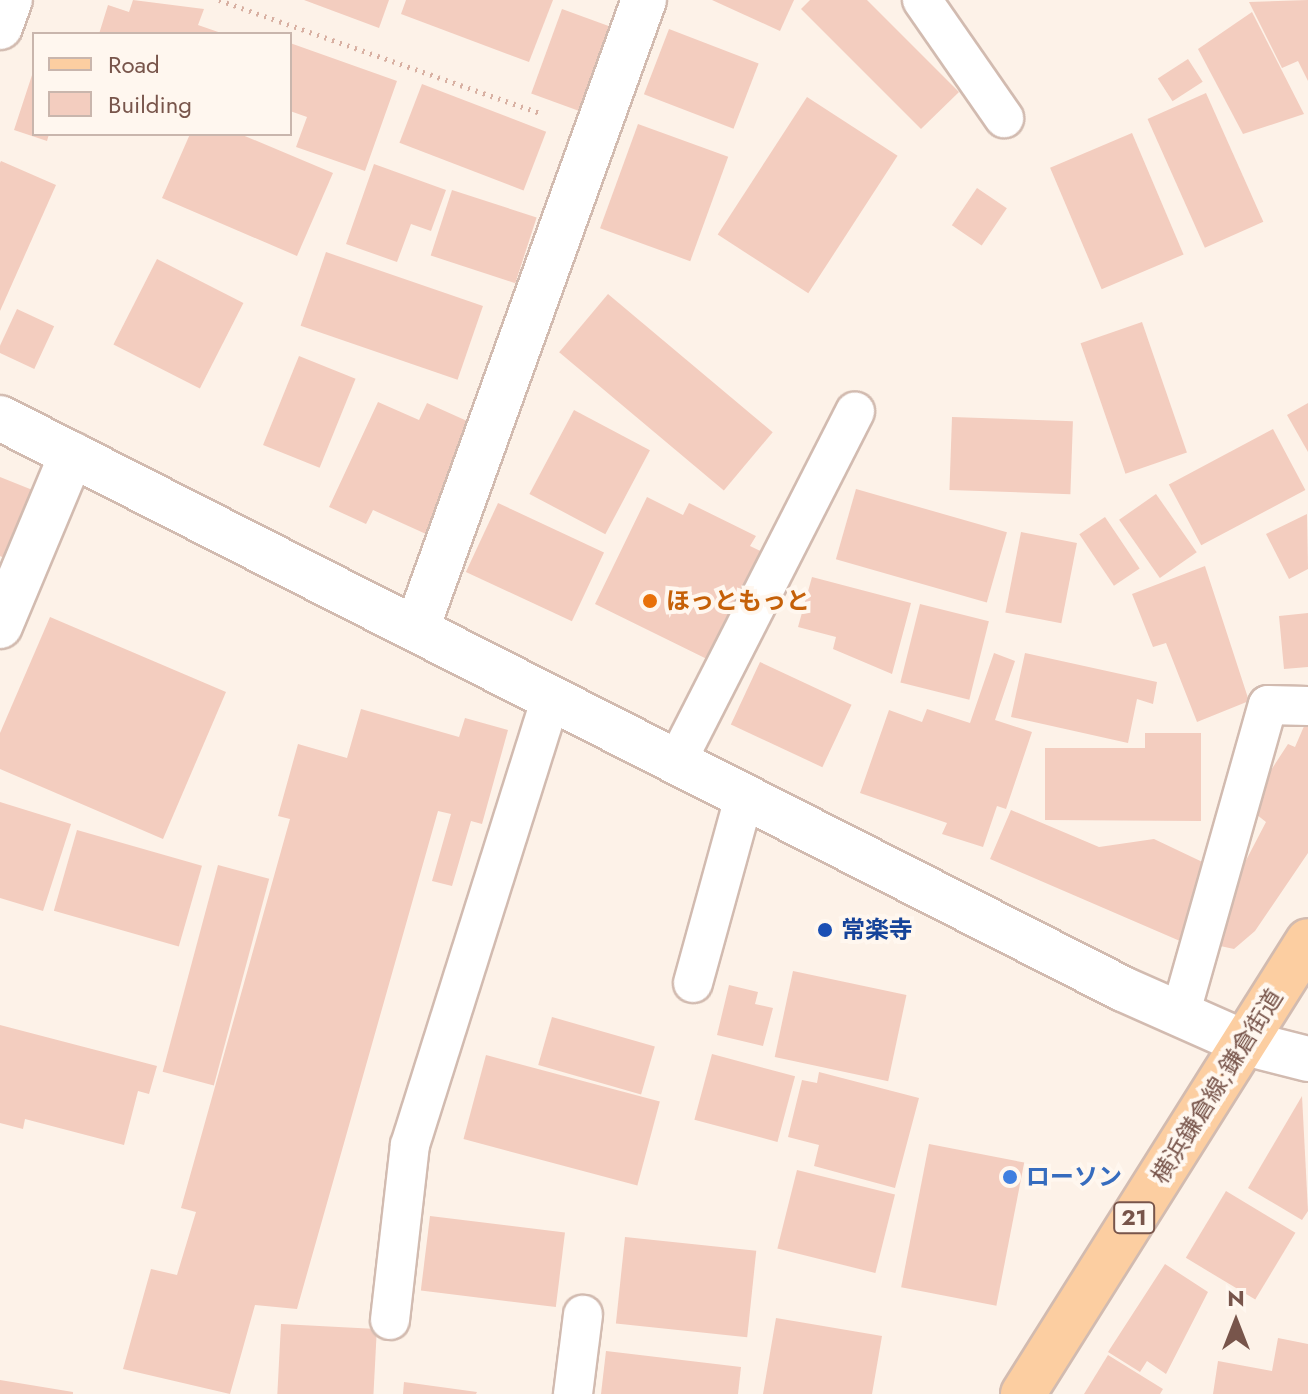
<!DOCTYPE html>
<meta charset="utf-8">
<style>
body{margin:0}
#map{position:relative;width:1308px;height:1394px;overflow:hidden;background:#fdf2e8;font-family:Jost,"Noto Sans JP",sans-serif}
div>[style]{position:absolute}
.building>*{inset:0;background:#f3cdbf;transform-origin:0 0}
.path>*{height:5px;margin-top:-2.5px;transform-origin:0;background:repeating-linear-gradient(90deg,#d8b0a2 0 2px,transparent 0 8px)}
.roads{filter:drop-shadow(2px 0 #d2bbb0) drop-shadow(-2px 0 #d2bbb0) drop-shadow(0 2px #d2bbb0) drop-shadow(0 -2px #d2bbb0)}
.lane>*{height:38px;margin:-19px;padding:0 19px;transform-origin:19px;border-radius:19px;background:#fff}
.street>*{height:44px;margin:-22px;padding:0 22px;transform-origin:22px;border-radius:22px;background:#fff}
.secondary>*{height:44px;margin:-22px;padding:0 22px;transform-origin:22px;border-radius:22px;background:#fff}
.primary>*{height:44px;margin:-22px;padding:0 22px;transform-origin:22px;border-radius:22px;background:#fccea1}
.dots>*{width:22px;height:22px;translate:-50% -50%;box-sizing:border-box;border:4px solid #fff7ef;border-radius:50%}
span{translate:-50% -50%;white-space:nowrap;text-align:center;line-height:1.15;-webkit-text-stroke:8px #fff7ef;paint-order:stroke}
.shield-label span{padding:2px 6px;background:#fff7ef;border:2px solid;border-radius:6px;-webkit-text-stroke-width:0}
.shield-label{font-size:22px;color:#78554b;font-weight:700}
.food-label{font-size:24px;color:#c56008;font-weight:700}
.left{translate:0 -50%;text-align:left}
.transit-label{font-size:24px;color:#164399;font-weight:700}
.street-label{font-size:24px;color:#78554b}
.shop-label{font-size:24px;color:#366cbe;font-weight:700}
.legend{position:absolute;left:32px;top:32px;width:260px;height:104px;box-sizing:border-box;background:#fff7ef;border:2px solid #c9b6ad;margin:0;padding:10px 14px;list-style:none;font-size:24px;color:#78554b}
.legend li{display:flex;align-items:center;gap:16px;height:40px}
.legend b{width:40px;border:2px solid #c9b6ad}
.north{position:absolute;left:1196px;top:1282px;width:80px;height:80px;-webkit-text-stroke:6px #fff7ef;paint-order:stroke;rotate:0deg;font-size:22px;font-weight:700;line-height:32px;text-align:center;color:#78554b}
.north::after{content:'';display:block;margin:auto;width:28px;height:36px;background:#78554b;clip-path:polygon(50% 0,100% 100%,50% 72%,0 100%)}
</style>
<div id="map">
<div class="building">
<div style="clip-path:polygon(133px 0,204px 9px,198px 25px,224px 34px,99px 34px,108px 5px,129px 12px)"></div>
<div style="clip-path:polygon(304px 0,389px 0,379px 28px)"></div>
<div style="clip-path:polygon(406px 0,553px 0,529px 62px,401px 14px)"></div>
<div style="clip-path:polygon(712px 0,794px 0,780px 31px)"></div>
<div style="clip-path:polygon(810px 0,867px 0,959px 92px,921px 129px,801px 9px)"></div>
<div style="clip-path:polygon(1308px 0,1308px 81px,1298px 61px,1282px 68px,1249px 2px)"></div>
<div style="left:562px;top:9px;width:54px;height:90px;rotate:20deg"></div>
<div style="clip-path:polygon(1252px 12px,1304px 114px,1243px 134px,1198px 49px)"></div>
<div style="left:669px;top:29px;width:96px;height:70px;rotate:21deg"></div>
<div style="clip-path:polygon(290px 43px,397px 81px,365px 171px,296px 147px,307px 117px,290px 111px)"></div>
<div style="left:1188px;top:59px;width:27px;height:36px;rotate:57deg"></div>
<div style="clip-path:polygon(33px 72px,34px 134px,49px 134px,47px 141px,14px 130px)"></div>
<div style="left:422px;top:84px;width:133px;height:63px;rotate:21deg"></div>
<div style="left:1206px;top:93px;width:141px;height:64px;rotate:66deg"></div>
<div style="left:807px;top:97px;width:108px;height:164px;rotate:33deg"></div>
<div style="left:638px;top:124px;width:96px;height:111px;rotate:20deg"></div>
<div style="left:1132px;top:133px;width:132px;height:89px;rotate:67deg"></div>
<div style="clip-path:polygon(190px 134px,240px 134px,333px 173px,297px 256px,162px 198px)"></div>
<div style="clip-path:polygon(1px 161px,56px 185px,0 311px,0 163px)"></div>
<div style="clip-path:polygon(374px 164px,446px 190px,431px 231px,411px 224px,397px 262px,346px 244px)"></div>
<div style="left:977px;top:188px;width:36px;height:45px;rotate:34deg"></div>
<div style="left:452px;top:190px;width:89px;height:69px;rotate:18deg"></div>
<div style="left:326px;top:252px;width:166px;height:78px;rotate:19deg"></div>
<div style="left:157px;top:259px;width:97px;height:96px;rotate:27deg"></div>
<div style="left:608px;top:294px;width:215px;height:76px;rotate:40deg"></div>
<div style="left:17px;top:309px;width:41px;height:47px;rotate:25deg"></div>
<div style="left:1142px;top:322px;width:138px;height:65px;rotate:71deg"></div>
<div style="left:299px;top:356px;width:61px;height:96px;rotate:22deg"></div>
<div style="clip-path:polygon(378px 402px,419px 420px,427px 403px,476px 425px,426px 534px,373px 510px,366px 524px,329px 507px)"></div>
<div style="clip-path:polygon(1308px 403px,1308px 452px,1287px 415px)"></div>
<div style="left:574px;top:410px;width:86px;height:95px;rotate:28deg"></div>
<div style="left:952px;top:417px;width:121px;height:73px;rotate:2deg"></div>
<div style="left:1273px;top:429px;width:69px;height:118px;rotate:62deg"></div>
<div style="clip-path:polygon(0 477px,35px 491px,6px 559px,0 556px)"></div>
<div style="left:856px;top:489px;width:157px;height:73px;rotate:16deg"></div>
<div style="left:1156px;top:494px;width:71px;height:45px;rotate:55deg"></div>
<div style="clip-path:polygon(647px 497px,683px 515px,689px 503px,756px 536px,750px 546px,769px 555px,715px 663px,595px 604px)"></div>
<div style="left:498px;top:503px;width:117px;height:76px;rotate:25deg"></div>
<div style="clip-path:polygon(1307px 514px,1308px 569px,1289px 579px,1266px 534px)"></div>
<div style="left:1105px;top:517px;width:62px;height:31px;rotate:56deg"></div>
<div style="left:1021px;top:532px;width:57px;height:82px;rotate:11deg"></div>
<div style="clip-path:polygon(1205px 566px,1249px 701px,1197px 722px,1166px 643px,1153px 647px,1132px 594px)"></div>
<div style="clip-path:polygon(812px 577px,911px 603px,892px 674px,833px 649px,836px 637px,798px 627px)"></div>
<div style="left:920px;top:604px;width:71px;height:81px;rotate:14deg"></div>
<div style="clip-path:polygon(1308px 613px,1308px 667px,1284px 669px,1279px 616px)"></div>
<div style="clip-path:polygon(50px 617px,226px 692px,163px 839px,0 769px,0 733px)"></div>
<div style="clip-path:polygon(994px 653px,1015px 661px,995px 720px,1032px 732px,1006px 809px,997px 806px,983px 847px,942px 834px,947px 823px,860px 793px,889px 710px,922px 722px,927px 709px,970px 723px)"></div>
<div style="clip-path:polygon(1025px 653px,1157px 682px,1153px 704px,1137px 699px,1128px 743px,1011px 717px)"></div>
<div style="left:760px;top:662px;width:101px;height:69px;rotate:25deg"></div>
<div style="clip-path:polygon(361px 709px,459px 737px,465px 718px,508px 730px,482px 824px,471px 821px,452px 886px,432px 881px,451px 814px,438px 811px,297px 1309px,255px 1305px,230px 1394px,123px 1369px,151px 1269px,177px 1275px,196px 1212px,181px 1208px,290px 819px,278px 816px,298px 744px,347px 758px)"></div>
<div style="clip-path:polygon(1308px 717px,1308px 853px,1255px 931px,1234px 949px,1211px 944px,1218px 914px,1266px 822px,1247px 807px,1288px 744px,1295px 747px)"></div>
<div style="clip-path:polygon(1145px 733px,1201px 733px,1201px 821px,1045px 820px,1045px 748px,1145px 748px)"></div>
<div style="clip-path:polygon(0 802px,71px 824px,43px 911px,0 898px)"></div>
<div style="clip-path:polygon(1011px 810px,1099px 847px,1154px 839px,1213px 867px,1180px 941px,990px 859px)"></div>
<div style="left:77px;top:830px;width:130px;height:84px;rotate:16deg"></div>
<div style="left:218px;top:865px;width:53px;height:214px;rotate:15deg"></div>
<div style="left:793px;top:971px;width:116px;height:88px;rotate:12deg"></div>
<div style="clip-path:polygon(729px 985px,758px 992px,755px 1004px,773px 1008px,763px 1046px,717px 1035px)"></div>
<div style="left:552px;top:1017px;width:107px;height:50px;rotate:16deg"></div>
<div style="clip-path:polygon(0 1025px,157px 1066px,149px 1094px,138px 1091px,124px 1145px,25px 1119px,23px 1129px,0 1123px)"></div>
<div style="left:712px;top:1054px;width:86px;height:68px;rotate:15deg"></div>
<div style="left:486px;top:1055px;width:180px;height:87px;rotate:15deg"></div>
<div style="clip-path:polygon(819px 1072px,919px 1098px,895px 1188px,814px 1166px,819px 1145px,788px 1137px,802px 1080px,817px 1083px)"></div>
<div style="clip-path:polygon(1302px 1096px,1308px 1211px,1302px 1220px,1248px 1188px)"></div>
<div style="left:929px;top:1144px;width:97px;height:146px;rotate:11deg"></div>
<div style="left:797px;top:1170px;width:101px;height:81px;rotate:14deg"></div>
<div style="left:1226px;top:1191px;width:81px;height:78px;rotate:31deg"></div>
<div style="left:430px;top:1216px;width:136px;height:75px;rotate:7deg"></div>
<div style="left:625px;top:1237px;width:132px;height:87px;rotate:6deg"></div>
<div style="clip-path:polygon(1165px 1264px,1208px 1292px,1166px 1374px,1147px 1361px,1140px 1372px,1108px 1352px)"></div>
<div style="clip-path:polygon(776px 1318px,882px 1336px,872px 1394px,763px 1394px)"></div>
<div style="left:281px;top:1324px;width:96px;height:70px;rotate:3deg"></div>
<div style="clip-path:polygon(1278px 1338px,1308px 1344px,1308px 1394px,1213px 1394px,1218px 1361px,1272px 1371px)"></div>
<div style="clip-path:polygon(606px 1351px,741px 1367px,738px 1394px,601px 1394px)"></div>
<div style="clip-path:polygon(1108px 1355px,1163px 1389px,1160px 1394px,1084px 1394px)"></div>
<div style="clip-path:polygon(0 1380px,73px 1392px,73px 1394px,0 1394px)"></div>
<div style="clip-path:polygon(404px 1382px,477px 1392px,476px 1394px,403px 1394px)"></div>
</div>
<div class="path">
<div style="left:219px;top:0;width:343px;rotate:19.4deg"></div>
</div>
<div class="roads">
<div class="lane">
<div style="left:922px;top:0;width:144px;rotate:55.2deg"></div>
<div style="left:678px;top:759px;width:390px;rotate:-63deg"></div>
<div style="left:693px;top:983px;width:196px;rotate:-74.6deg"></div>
<div style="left:1180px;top:1015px;width:322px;rotate:-74.2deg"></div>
<div style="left:1268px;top:705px;width:40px;rotate:1.4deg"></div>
<div style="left:390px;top:1320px;width:176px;rotate:-83.5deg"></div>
<div style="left:410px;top:1145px;width:471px;rotate:-72.5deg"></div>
<div style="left:573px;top:1394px;width:80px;rotate:-82.8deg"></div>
</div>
<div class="street">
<div style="left:0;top:27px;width:29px;rotate:-70deg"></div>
<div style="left:0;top:626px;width:186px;rotate:-67.3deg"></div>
<div style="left:417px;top:628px;width:668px;rotate:-70.13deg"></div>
<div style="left:1245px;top:1043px;width:65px;rotate:14.3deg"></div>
</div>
<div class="secondary">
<div style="left:0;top:418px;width:1260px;rotate:26.95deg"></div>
<div style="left:1123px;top:989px;width:133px;rotate:23.9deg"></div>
</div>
<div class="primary">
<div style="left:1023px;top:1394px;width:535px;rotate:-57.82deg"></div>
</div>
</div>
<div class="dots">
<div style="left:650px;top:601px;background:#e8710a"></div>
<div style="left:825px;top:930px;background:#1a4fb4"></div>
<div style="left:1010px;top:1177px;background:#3f7fe0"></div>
</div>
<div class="shield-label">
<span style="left:1134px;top:1218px">21</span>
</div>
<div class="food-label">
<span class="left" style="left:666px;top:601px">ほっともっと</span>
</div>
<div class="transit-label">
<span class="left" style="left:841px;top:930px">常楽寺</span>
</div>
<div class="street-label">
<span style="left:1217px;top:1086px;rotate:-58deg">横浜鎌倉線;鎌倉街道</span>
</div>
<div class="shop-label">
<span class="left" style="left:1026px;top:1177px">ローソン</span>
</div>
<ul class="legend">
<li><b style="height:10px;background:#fccea1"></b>Road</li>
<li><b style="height:22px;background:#f3cdbf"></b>Building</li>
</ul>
<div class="north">N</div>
</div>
